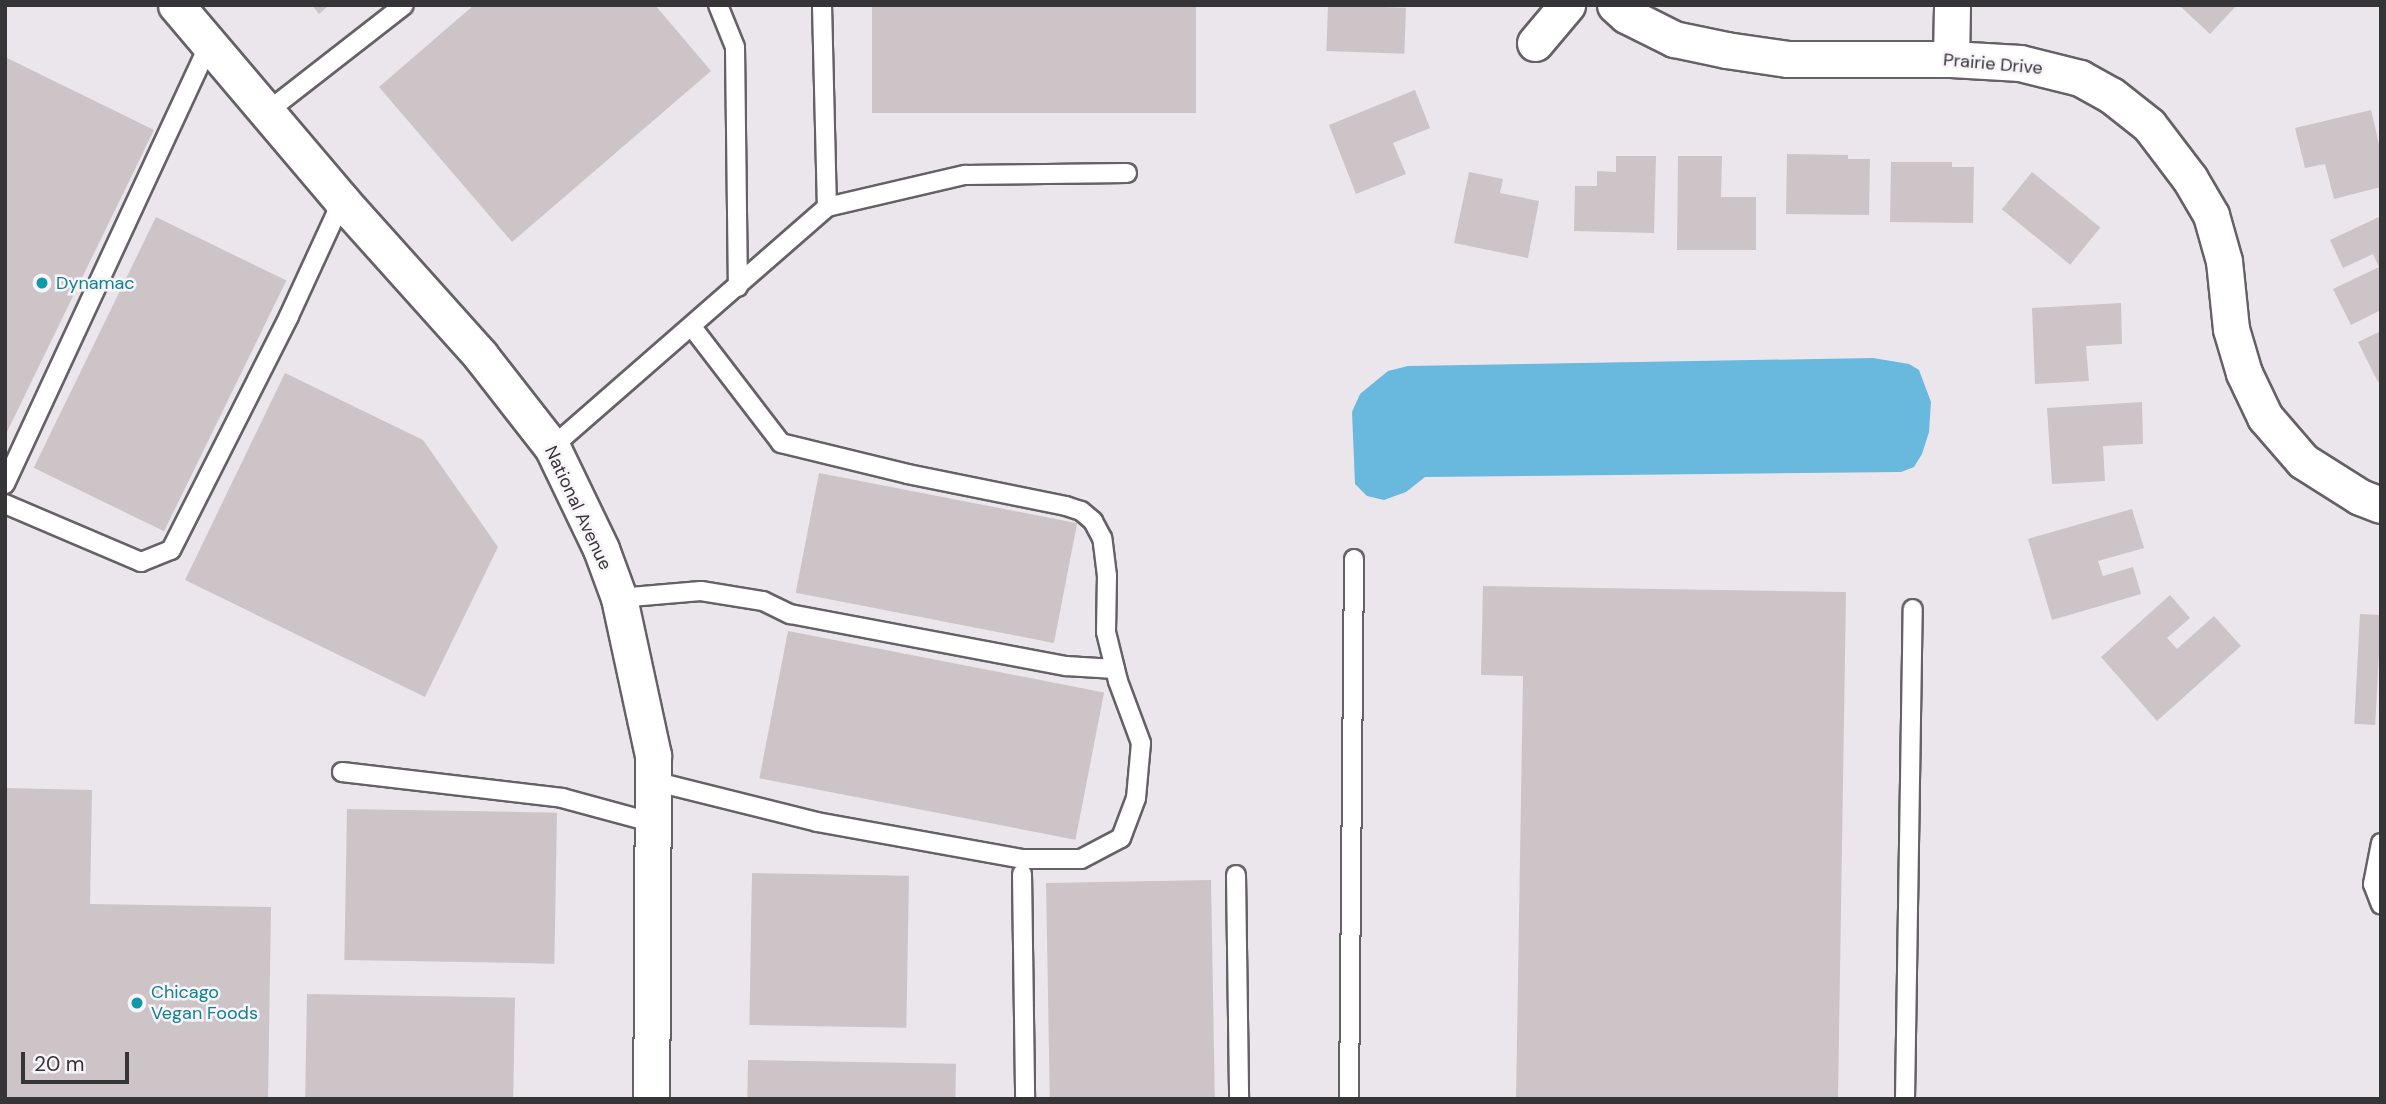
<!DOCTYPE html>
<style>
body{margin:0}
#map{position:relative;width:2386px;height:1104px;overflow:hidden;background:#ebe6ec;font-family:"DM Sans",sans-serif}
div>[style]{position:absolute}
.water>*{inset:0;background:#69b8dd}
.building>*{inset:0;background:#ccc4c7;transform-origin:0 0}
.roads{filter:drop-shadow(2px 0 #656167) drop-shadow(-2px 0 #656167) drop-shadow(0 2px #656167) drop-shadow(0 -2px #656167)}
.service>*{height:18px;margin:-9px;padding:0 9px;transform-origin:9px;border-radius:9px;background:#fff}
.minor>*{height:35px;margin:-17.5px;padding:0 17.5px;transform-origin:17.5px;border-radius:17.5px;background:#fff}
.dots>*{width:19px;height:19px;translate:-50% -50%;box-sizing:border-box;border:4px solid #f8f4fa;border-radius:50%}
span{translate:-50% -50%;white-space:nowrap;text-align:center;line-height:1.15;-webkit-text-stroke:5px #f8f4fa;paint-order:stroke}
.street-label{font-size:18px;color:#353436}
.culture-label{font-size:18px;color:#0d838f}
.left{translate:0 -50%;text-align:left}
.frame{position:absolute;inset:0;border:7px solid #353436;pointer-events:none}
.scale{position:absolute;left:21px;top:1052px;width:108px;height:32px;box-sizing:border-box;border:4px solid #353436;border-top:0;padding-left:9px;font-size:21px;line-height:24px;white-space:nowrap;color:#353436;-webkit-text-stroke:5px #f8f4fa;paint-order:stroke}
</style>
<div id="map">
<div class="water">
<div style="clip-path:polygon(1873px 358px,1909px 364px,1919px 370px,1931px 402px,1929px 432px,1922px 454px,1914px 467px,1901px 472px,1425px 477px,1406px 492px,1384px 500px,1367px 496px,1355px 484px,1352px 412px,1360px 394px,1388px 371px,1408px 366px)"></div>
</div>
<div class="building">
<div style="clip-path:polygon(312px 5px,329px 5px,319px 14px)"></div>
<div style="clip-path:polygon(474px 5px,655px 5px,711px 71px,512px 242px,379px 87px)"></div>
<div style="left:872px;top:5px;width:324px;height:108px"></div>
<div style="left:1328px;top:5px;width:78px;height:46px;rotate:2deg"></div>
<div style="clip-path:polygon(2183px 5px,2237px 5px,2210px 34px,2181px 7px)"></div>
<div style="clip-path:polygon(5px 57px,154px 130px,5px 436px)"></div>
<div style="clip-path:polygon(1415px 90px,1430px 128px,1393px 143px,1406px 174px,1356px 194px,1329px 125px)"></div>
<div style="clip-path:polygon(2371px 110px,2381px 153px,2381px 187px,2334px 199px,2325px 164px,2305px 168px,2295px 128px)"></div>
<div style="clip-path:polygon(1787px 154px,1848px 155px,1848px 159px,1870px 159px,1869px 215px,1786px 214px)"></div>
<div style="clip-path:polygon(1616px 156px,1656px 156px,1654px 233px,1574px 231px,1575px 186px,1597px 186px,1597px 171px,1616px 172px)"></div>
<div style="clip-path:polygon(1678px 156px,1722px 156px,1721px 197px,1756px 197px,1756px 250px,1677px 250px)"></div>
<div style="clip-path:polygon(1891px 162px,1952px 162px,1952px 167px,1974px 167px,1973px 223px,1890px 222px)"></div>
<div style="clip-path:polygon(1469px 172px,1503px 179px,1500px 193px,1539px 201px,1528px 258px,1454px 243px)"></div>
<div style="left:2032px;top:172px;width:88px;height:48px;rotate:39deg"></div>
<div style="clip-path:polygon(2381px 216px,2381px 310px,2351px 325px,2333px 289px,2379px 267px,2373px 254px,2343px 268px,2330px 240px)"></div>
<div style="left:156px;top:217px;width:145px;height:279px;rotate:26deg"></div>
<div style="clip-path:polygon(2121px 303px,2122px 344px,2086px 346px,2089px 381px,2035px 384px,2032px 308px)"></div>
<div style="clip-path:polygon(2381px 331px,2381px 380px,2378px 382px,2358px 342px)"></div>
<div style="clip-path:polygon(285px 373px,423px 440px,498px 547px,425px 697px,185px 580px)"></div>
<div style="clip-path:polygon(2142px 402px,2143px 444px,2103px 446px,2105px 481px,2052px 484px,2047px 408px)"></div>
<div style="left:819px;top:473px;width:263px;height:122px;rotate:11deg"></div>
<div style="clip-path:polygon(2132px 509px,2144px 548px,2098px 561px,2103px 576px,2133px 567px,2141px 594px,2052px 620px,2028px 539px)"></div>
<div style="clip-path:polygon(1483px 586px,1846px 592px,1838px 1099px,1516px 1099px,1523px 676px,1481px 675px)"></div>
<div style="clip-path:polygon(2170px 595px,2190px 618px,2167px 638px,2177px 649px,2214px 616px,2241px 646px,2157px 721px,2101px 657px)"></div>
<div style="left:2360px;top:614px;width:21px;height:110px;rotate:3deg"></div>
<div style="left:788px;top:631px;width:322px;height:150px;rotate:11deg"></div>
<div style="clip-path:polygon(5px 788px,92px 790px,90px 904px,271px 907px,268px 1099px,5px 1099px)"></div>
<div style="left:347px;top:809px;width:210px;height:151px;rotate:1deg"></div>
<div style="left:752px;top:873px;width:157px;height:152px;rotate:1deg"></div>
<div style="left:1211px;top:880px;width:219px;height:165px;rotate:89deg"></div>
<div style="left:307px;top:994px;width:208px;height:105px;rotate:1deg"></div>
<div style="left:748px;top:1060px;width:208px;height:39px;rotate:1deg"></div>
</div>
<div class="roads">
<div class="service">
<div style="left:718px;top:5px;width:45px;rotate:68deg"></div>
<div style="left:735px;top:47px;width:240px;rotate:89.3deg"></div>
<div style="left:822px;top:5px;width:202px;rotate:88.6deg"></div>
<div style="left:268px;top:111px;width:172px;rotate:-37.9deg"></div>
<div style="left:552px;top:447px;width:365px;rotate:-41.1deg"></div>
<div style="left:827px;top:207px;width:142px;rotate:-13.1deg"></div>
<div style="left:965px;top:175px;width:162px;rotate:-0.7deg"></div>
<div style="left:5px;top:484px;width:486px;rotate:-65.1deg"></div>
<div style="left:5px;top:504px;width:148px;rotate:23.1deg"></div>
<div style="left:141px;top:562px;width:32px;rotate:-22deg"></div>
<div style="left:171px;top:550px;width:262px;rotate:-63.2deg"></div>
<div style="left:289px;top:316px;width:127px;rotate:-65.3deg"></div>
<div style="left:619px;top:598px;width:82px;rotate:-4.9deg"></div>
<div style="left:701px;top:591px;width:63px;rotate:9.2deg"></div>
<div style="left:763px;top:601px;width:30px;rotate:26deg"></div>
<div style="left:790px;top:614px;width:281px;rotate:10.7deg"></div>
<div style="left:1066px;top:666px;width:49px;rotate:3.5deg"></div>
<div style="left:342px;top:772px;width:222px;rotate:6.7deg"></div>
<div style="left:562px;top:798px;width:95px;rotate:15.2deg"></div>
<div style="left:653px;top:781px;width:169px;rotate:14deg"></div>
<div style="left:817px;top:822px;width:209px;rotate:10.2deg"></div>
<div style="left:1023px;top:859px;width:58px"></div>
<div style="left:1081px;top:859px;width:45px;rotate:-27.7deg"></div>
<div style="left:1121px;top:838px;width:43px;rotate:-69.4deg"></div>
<div style="left:1136px;top:798px;width:55px;rotate:-84.8deg"></div>
<div style="left:1141px;top:743px;width:66px;rotate:-110.4deg"></div>
<div style="left:1118px;top:681px;width:50px;rotate:-103.8deg"></div>
<div style="left:1106px;top:632px;width:56px;rotate:-89deg"></div>
<div style="left:1107px;top:576px;width:38px;rotate:-97deg"></div>
<div style="left:1102px;top:538px;width:19px;rotate:-118deg"></div>
<div style="left:1093px;top:521px;width:16px;rotate:-140deg"></div>
<div style="left:1081px;top:511px;width:16px;rotate:-162deg"></div>
<div style="left:1066px;top:506px;width:161px;rotate:-168.6deg"></div>
<div style="left:908px;top:474px;width:131px;rotate:-166.3deg"></div>
<div style="left:781px;top:443px;width:146px;rotate:-127.5deg"></div>
<div style="left:2381px;top:843px;width:42px;rotate:101deg"></div>
<div style="left:2373px;top:884px;width:22px;rotate:69deg"></div>
<div style="left:1022px;top:874px;width:225px;rotate:89.2deg"></div>
<div style="left:1236px;top:875px;width:224px;rotate:89.2deg"></div>
<div style="left:1349px;top:1099px;width:540px;rotate:-89.47deg"></div>
<div style="left:1905px;top:1099px;width:490px;rotate:-89.1deg"></div>
</div>
<div class="minor">
<div style="left:176px;top:5px;width:257px;rotate:49.7deg"></div>
<div style="left:342px;top:201px;width:207px;rotate:48.1deg"></div>
<div style="left:480px;top:355px;width:117px;rotate:52deg"></div>
<div style="left:552px;top:447px;width:113px;rotate:64.3deg"></div>
<div style="left:601px;top:549px;width:52px;rotate:69.8deg"></div>
<div style="left:619px;top:598px;width:161px;rotate:77.8deg"></div>
<div style="left:653px;top:755px;width:344px;rotate:90.3deg"></div>
<div style="left:1615px;top:5px;width:15px;rotate:42deg"></div>
<div style="left:1626px;top:15px;width:54px;rotate:26.6deg"></div>
<div style="left:1674px;top:39px;width:53px;rotate:11.9deg"></div>
<div style="left:1726px;top:50px;width:63px;rotate:8.3deg"></div>
<div style="left:1788px;top:59px;width:163px"></div>
<div style="left:1951px;top:59px;width:69px;rotate:3.3deg"></div>
<div style="left:2020px;top:63px;width:62px;rotate:14deg"></div>
<div style="left:2080px;top:78px;width:35px;rotate:29deg"></div>
<div style="left:2111px;top:95px;width:48px;rotate:38.3deg"></div>
<div style="left:2149px;top:125px;width:68px;rotate:52.8deg"></div>
<div style="left:2190px;top:179px;width:42px;rotate:59.7deg"></div>
<div style="left:2211px;top:215px;width:48px;rotate:74.2deg"></div>
<div style="left:2224px;top:261px;width:68px;rotate:84.1deg"></div>
<div style="left:2231px;top:329px;width:46px;rotate:73.5deg"></div>
<div style="left:2244px;top:373px;width:49px;rotate:64.5deg"></div>
<div style="left:2265px;top:417px;width:58px;rotate:49.2deg"></div>
<div style="left:2303px;top:461px;width:67px;rotate:32.3deg"></div>
<div style="left:2360px;top:497px;width:22px;rotate:21deg"></div>
<div style="left:1535px;top:43px;width:50px;rotate:-49.9deg"></div>
<div style="left:1951px;top:59px;width:54px;rotate:-88.9deg"></div>
</div>
</div>
<div class="dots">
<div style="left:42px;top:283px;background:#0f9aa8"></div>
<div style="left:137px;top:1003px;background:#0f9aa8"></div>
</div>
<div class="street-label">
<span style="left:1993px;top:64px;rotate:5deg">Prairie Drive</span>
<span style="left:578px;top:508px;rotate:65deg">National Avenue</span>
</div>
<div class="culture-label">
<span class="left" style="left:56px;top:283px">Dynamac</span>
<span class="left" style="left:151px;top:1003px">Chicago<br>Vegan Foods</span>
</div>
<div class="frame"></div>
<div class="scale">20 m</div>
</div>
